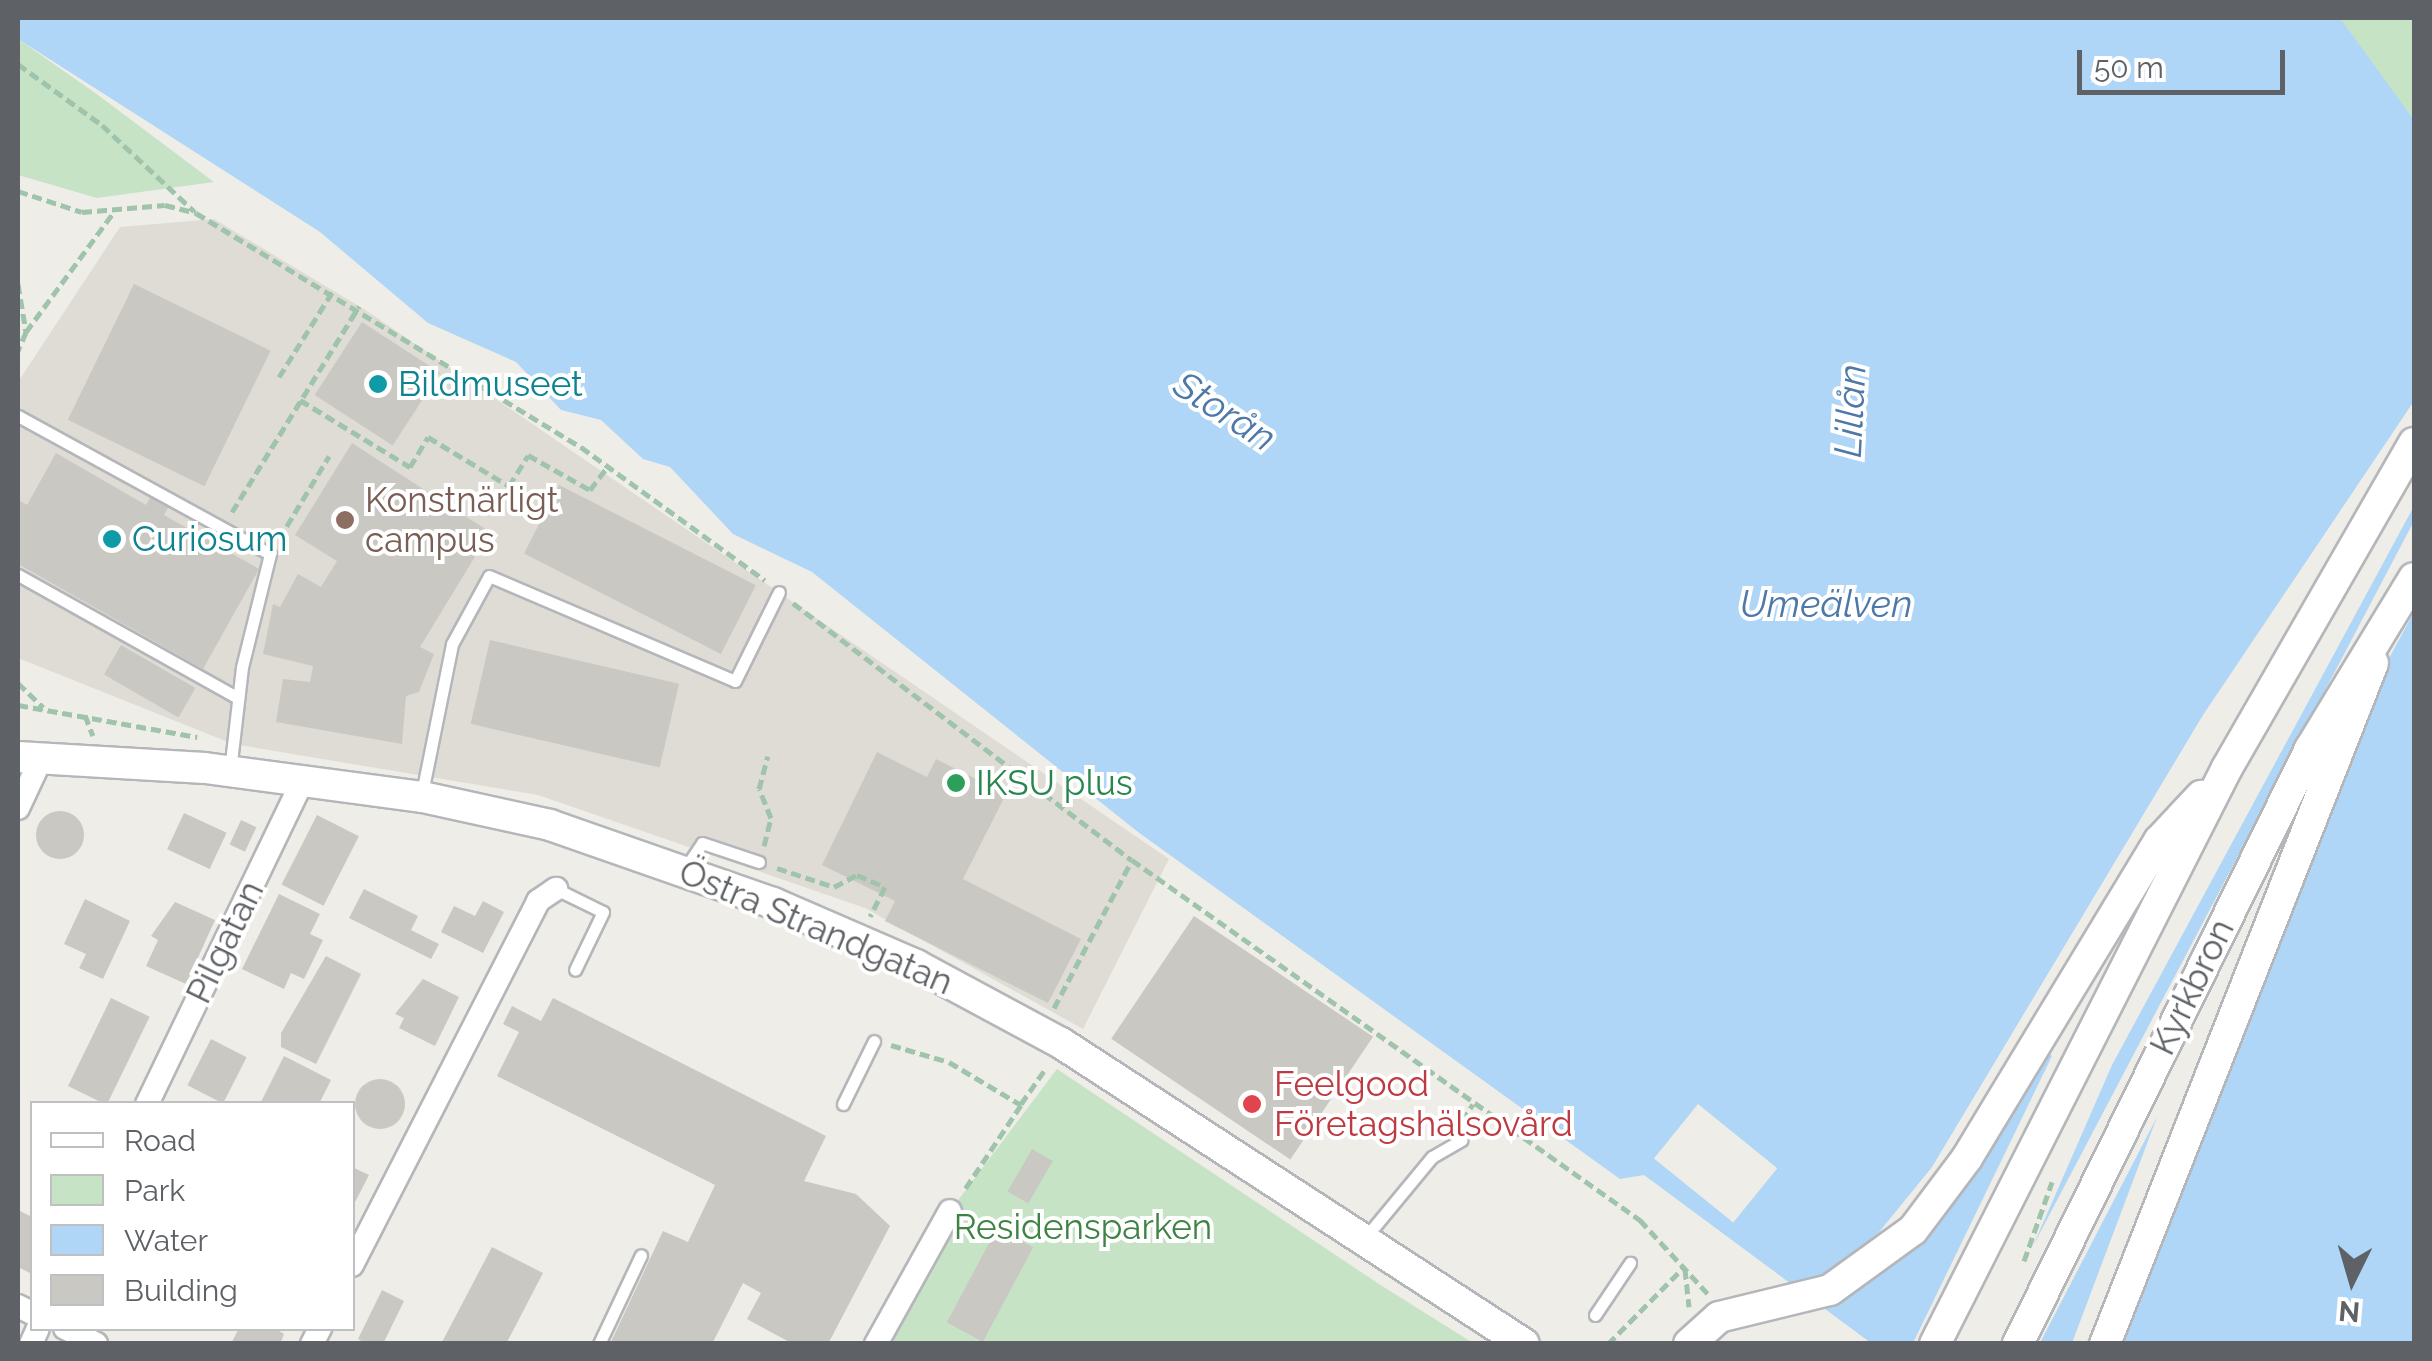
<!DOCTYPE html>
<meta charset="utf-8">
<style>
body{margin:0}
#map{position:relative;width:2432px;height:1361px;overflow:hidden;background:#efede7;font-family:Raleway,sans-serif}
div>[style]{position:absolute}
.education>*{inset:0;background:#dedcd5}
.green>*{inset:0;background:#c6e3c6}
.water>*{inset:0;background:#afd6f6}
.pier>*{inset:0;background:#efede7;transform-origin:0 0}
.building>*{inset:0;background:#cac8c3;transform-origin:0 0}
.round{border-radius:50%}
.path>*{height:5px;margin-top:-2.5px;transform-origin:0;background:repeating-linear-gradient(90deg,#9fc4ab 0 10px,transparent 0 15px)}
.roads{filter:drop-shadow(2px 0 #b4b6ba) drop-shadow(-2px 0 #b4b6ba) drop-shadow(0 2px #b4b6ba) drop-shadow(0 -2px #b4b6ba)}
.lane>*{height:11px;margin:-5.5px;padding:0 5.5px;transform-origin:5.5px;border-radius:5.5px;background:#fff}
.street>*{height:22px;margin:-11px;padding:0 11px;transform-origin:11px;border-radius:11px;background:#fff}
.secondary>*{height:30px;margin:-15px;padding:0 15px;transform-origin:15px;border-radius:15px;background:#fff}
.dots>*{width:28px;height:28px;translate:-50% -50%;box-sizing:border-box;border:5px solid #fff;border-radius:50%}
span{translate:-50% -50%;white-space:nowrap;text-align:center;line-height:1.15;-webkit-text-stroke:8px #fff;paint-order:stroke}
.culture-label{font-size:35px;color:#0d838f}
.left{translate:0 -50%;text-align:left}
.education-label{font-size:35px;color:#785e54}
.leisure-label{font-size:35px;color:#27864d}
.street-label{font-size:35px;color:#5e6165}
.health-label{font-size:35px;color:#be3a42}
.park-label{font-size:35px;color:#3f8344}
.water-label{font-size:38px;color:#4d78a7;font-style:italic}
.frame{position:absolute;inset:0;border:20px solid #5e6165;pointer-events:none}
.legend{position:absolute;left:30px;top:1101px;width:325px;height:230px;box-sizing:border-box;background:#fff;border:2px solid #bfc0c1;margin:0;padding:12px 18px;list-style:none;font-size:30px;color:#5e6165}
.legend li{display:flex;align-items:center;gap:20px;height:50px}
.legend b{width:50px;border:2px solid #bfc0c1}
.north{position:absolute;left:2302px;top:1231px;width:100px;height:100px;-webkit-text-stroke:8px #fff;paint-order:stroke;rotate:185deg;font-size:28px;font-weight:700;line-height:40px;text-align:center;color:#5e6165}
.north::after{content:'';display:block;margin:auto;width:35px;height:45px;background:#5e6165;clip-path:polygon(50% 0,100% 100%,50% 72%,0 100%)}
.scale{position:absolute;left:2077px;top:50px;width:208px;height:45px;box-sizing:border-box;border:5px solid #5e6165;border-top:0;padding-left:12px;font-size:30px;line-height:35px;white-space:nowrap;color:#5e6165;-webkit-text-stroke:8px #fff;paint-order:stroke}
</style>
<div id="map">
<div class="education">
<div style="clip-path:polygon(214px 219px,367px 311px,1169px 859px,1083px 1029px,865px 908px,538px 795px,233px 744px,18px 658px,18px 382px,120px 227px)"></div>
</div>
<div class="green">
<div style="clip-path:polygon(2340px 18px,2414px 18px,2414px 120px,2347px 31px)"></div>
<div style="clip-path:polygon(18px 39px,98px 95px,214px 182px,97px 198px,18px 175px)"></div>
<div style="clip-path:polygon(1057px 1069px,1379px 1284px,1473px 1343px,876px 1344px,950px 1211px)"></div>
</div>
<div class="water">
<div style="clip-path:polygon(18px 18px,2340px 18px,2414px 120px,2414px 1343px,1871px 1343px,1644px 1175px,1620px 1179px,1138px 832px,812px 572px,733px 534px,670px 467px,643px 459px,601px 420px,561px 410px,516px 362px,428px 323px,320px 232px,18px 39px)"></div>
</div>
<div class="pier">
<div style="clip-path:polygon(2414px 401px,2414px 506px,2112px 1065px,2033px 1246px,2414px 521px,2414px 612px,2353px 725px,2110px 1343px,2072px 1343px,2157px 1117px,2040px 1343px,1913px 1343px,2052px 1056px,2042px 1049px,1943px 1200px,1814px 1309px,1816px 1279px,1871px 1242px,1932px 1167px,2203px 715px)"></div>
<div style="left:1698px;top:1104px;width:102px;height:70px;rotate:39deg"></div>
</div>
<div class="building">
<div style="left:134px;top:284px;width:152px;height:151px;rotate:26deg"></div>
<div style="left:362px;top:322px;width:93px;height:87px;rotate:33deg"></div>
<div style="clip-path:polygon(352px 443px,490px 532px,420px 647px,434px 654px,419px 692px,406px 696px,402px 744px,276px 722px,283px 679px,310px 682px,313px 666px,263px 654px,273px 604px,280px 607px,298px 574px,321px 587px,337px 561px,295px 535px)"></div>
<div style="clip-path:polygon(56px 453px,146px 505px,152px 494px,170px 504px,164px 515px,259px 569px,203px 669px,18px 564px,18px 500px,27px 505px)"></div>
<div style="left:559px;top:485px;width:221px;height:77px;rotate:27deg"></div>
<div style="left:490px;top:640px;width:194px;height:86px;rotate:13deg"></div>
<div style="left:121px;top:645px;width:86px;height:34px;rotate:30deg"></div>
<div style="clip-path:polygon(877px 752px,927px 777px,936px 759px,1006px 794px,963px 879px,1081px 939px,1048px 1003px,885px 921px,895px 901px,822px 865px)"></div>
<div class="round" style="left:36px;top:811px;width:48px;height:48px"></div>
<div style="left:184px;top:813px;width:47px;height:40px;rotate:25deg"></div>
<div style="left:317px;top:815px;width:47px;height:78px;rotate:27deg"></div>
<div style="left:241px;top:820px;width:17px;height:27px;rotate:25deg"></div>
<div style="clip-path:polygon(364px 889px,418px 916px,411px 930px,439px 944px,431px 959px,349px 918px)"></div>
<div style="clip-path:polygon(279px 894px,320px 914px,310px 934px,323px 940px,304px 979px,291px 973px,284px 989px,242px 969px)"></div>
<div style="clip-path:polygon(85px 899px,130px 921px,103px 979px,79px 968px,86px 954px,64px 944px)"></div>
<div style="clip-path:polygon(483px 901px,504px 912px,483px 953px,441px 932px,454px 906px,475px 916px)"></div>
<div style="clip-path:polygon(175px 902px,215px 920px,186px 984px,146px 966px,158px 940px,151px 936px)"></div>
<div style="left:1194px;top:916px;width:216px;height:148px;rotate:34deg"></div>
<div style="clip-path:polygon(326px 956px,361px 974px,316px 1064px,281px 1047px,281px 1033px)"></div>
<div style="clip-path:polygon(423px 979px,459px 997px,435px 1046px,399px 1028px,404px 1018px,395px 1014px)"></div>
<div style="left:111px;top:998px;width:43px;height:98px;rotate:26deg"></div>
<div style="clip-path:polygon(553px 998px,826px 1136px,804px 1181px,856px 1194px,890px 1226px,828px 1344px,793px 1344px,747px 1319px,761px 1293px,743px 1283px,712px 1344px,610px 1344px,663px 1231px,688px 1242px,715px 1185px,497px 1076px,519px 1032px,503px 1024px,512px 1006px,541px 1021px)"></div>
<div style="left:211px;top:1039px;width:40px;height:52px;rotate:27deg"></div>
<div style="clip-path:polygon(284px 1056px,331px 1080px,319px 1104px,260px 1104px)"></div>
<div class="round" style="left:355px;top:1079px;width:50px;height:50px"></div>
<div style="left:1032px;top:1149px;width:24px;height:49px;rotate:30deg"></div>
<div style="clip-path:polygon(352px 1167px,369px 1175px,352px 1208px)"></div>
<div style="clip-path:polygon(18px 1210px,32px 1217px,32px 1274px,18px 1267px)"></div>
<div style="left:997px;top:1228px;width:41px;height:107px;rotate:28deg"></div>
<div style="clip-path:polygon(492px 1247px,543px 1273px,506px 1344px,441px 1344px)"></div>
<div style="clip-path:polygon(382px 1290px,404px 1301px,383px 1344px,366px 1344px,358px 1339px)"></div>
<div style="clip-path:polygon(239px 1328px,274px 1328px,284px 1334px,280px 1344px,231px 1344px)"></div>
</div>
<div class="path">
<div style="left:18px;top:64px;width:104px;rotate:36deg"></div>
<div style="left:102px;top:125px;width:126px;rotate:43.1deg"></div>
<div style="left:18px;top:191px;width:67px;rotate:18.2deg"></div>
<div style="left:82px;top:212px;width:83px;rotate:-4.8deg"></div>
<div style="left:165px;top:205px;width:32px;rotate:14deg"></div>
<div style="left:196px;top:213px;width:451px;rotate:31.3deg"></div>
<div style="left:581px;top:447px;width:227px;rotate:35.9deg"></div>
<div style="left:18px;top:284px;width:49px;rotate:80.5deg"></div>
<div style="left:26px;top:332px;width:21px;rotate:113deg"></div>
<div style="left:26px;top:332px;width:147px;rotate:-53.8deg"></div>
<div style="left:279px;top:377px;width:102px;rotate:-57.9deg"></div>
<div style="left:300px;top:400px;width:129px;rotate:31.3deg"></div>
<div style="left:410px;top:467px;width:35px;rotate:-59deg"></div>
<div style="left:428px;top:437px;width:95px;rotate:31.2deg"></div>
<div style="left:509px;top:486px;width:36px;rotate:-58deg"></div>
<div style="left:528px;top:455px;width:71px;rotate:29.4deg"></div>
<div style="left:590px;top:490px;width:30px;rotate:-53deg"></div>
<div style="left:232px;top:512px;width:242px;rotate:-58.3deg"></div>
<div style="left:279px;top:539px;width:97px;rotate:-58.9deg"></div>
<div style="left:793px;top:603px;width:425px;rotate:37.2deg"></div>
<div style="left:1132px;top:860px;width:623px;rotate:35.32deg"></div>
<div style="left:1640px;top:1220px;width:100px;rotate:47.4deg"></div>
<div style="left:18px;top:683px;width:35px;rotate:44deg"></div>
<div style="left:18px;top:705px;width:182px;rotate:10.1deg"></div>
<div style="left:85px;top:715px;width:22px;rotate:69deg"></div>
<div style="left:764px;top:846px;width:29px;rotate:-76deg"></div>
<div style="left:771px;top:818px;width:31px;rotate:-112deg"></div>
<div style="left:759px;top:789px;width:34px;rotate:-75deg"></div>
<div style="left:777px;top:868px;width:60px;rotate:18.4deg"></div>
<div style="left:834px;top:887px;width:26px;rotate:-28deg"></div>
<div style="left:857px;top:875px;width:30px;rotate:23deg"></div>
<div style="left:885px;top:887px;width:33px;rotate:117deg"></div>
<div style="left:1054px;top:1008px;width:167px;rotate:-62.2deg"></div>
<div style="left:891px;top:1045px;width:60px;rotate:16.3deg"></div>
<div style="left:949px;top:1062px;width:84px;rotate:30.8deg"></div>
<div style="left:1021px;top:1105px;width:105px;rotate:123.7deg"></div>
<div style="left:1021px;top:1104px;width:44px;rotate:-55.2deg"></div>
<div style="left:1462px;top:1121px;width:20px;rotate:-57deg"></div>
<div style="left:2024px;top:1261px;width:84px;rotate:-70.5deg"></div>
<div style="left:1685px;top:1269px;width:38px;rotate:84deg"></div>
<div style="left:1608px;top:1344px;width:110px;rotate:-45.4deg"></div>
</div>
<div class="roads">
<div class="lane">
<div style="left:18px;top:416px;width:287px;rotate:28.7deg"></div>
<div style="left:270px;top:554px;width:116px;rotate:103.9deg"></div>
<div style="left:242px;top:667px;width:105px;rotate:96.6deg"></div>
<div style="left:18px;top:575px;width:252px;rotate:29.2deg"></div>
<div style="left:424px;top:783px;width:142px;rotate:-78.6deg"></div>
<div style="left:452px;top:644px;width:77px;rotate:-61.4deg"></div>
<div style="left:489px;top:576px;width:267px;rotate:23.1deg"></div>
<div style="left:735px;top:681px;width:99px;rotate:-63.7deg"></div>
<div style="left:684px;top:870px;width:32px;rotate:-56deg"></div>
<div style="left:702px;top:843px;width:60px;rotate:18.4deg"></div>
<div style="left:556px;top:889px;width:52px;rotate:26.1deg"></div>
<div style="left:603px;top:912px;width:64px;rotate:115.8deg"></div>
<div style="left:843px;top:1104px;width:70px;rotate:-63.8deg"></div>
<div style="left:1365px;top:1238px;width:105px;rotate:-50.4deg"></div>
<div style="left:1432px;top:1157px;width:34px;rotate:-30deg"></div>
<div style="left:1595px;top:1315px;width:63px;rotate:-56.1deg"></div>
<div style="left:599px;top:1344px;width:98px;rotate:-64.7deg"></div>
</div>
<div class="street">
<div style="left:18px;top:808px;width:54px;rotate:-64.9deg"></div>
<div style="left:147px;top:1104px;width:360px;rotate:-64.3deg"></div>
<div style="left:352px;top:1265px;width:409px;rotate:-62.9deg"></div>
<div style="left:538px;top:901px;width:22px;rotate:-34deg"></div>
<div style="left:18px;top:1306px;width:16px;rotate:27deg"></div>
<div style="left:65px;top:1328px;width:35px;rotate:27deg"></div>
<div style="left:31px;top:1344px;width:17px;rotate:-66deg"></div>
<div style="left:312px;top:1344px;width:18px;rotate:-63deg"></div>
<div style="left:876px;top:1344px;width:152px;rotate:-60.9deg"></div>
</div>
<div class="secondary">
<div style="left:18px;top:757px;width:187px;rotate:3.4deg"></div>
<div style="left:205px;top:768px;width:220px;rotate:7.6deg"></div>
<div style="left:423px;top:797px;width:130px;rotate:12.4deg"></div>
<div style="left:550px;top:825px;width:236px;rotate:19.3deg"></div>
<div style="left:773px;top:903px;width:156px;rotate:23.4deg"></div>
<div style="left:916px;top:965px;width:165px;rotate:28.3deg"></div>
<div style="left:1061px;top:1043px;width:552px;rotate:33.03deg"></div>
<div style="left:1689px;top:1344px;width:40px;rotate:-42deg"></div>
<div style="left:1719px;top:1317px;width:114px;rotate:-13.7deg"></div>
<div style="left:1830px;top:1290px;width:102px;rotate:-35.9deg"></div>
<div style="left:1913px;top:1230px;width:90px;rotate:-53.1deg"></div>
<div style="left:1967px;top:1158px;width:371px;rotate:-58.8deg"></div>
<div style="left:2159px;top:841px;width:62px;rotate:-47deg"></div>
<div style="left:1935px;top:1344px;width:646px;rotate:-63.12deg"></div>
<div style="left:2227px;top:768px;width:375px;rotate:-60.1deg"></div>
<div style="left:2018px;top:1344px;width:663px;rotate:-63.86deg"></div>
<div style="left:2310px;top:749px;width:200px;rotate:-58.7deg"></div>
<div style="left:2105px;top:1344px;width:732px;rotate:-68.52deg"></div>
</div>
</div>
<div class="dots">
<div style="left:378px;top:384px;background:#0f9aa8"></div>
<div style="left:345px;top:520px;background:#8d6e63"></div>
<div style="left:112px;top:539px;background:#0f9aa8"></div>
<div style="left:956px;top:783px;background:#2e9e5b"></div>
<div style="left:1252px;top:1104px;background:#e0444e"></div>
</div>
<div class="culture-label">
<span class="left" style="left:398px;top:384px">Bildmuseet</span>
<span class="left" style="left:132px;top:539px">Curiosum</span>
</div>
<div class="education-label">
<span class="left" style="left:365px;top:520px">Konstnärligt<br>campus</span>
</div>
<div class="leisure-label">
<span class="left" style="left:976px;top:783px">IKSU plus</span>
</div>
<div class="street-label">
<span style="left:816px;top:927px;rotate:23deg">Östra Strandgatan</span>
<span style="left:225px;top:942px;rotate:-64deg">Pilgatan</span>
<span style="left:2192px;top:987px;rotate:-64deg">Kyrkbron</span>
</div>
<div class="health-label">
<span class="left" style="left:1274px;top:1104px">Feelgood<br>Företagshälsovård</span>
</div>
<div class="park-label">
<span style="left:1083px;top:1227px">Residensparken</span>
</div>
<div class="water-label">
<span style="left:1225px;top:411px;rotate:33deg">Storån</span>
<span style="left:1850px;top:411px;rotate:-87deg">Lillån</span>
<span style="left:1826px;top:604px">Umeälven</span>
</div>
<div class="frame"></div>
<ul class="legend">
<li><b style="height:12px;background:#fff"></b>Road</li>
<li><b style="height:28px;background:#c6e3c6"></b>Park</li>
<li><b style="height:28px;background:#afd6f6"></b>Water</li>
<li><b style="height:28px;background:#cac8c3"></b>Building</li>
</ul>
<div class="north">N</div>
<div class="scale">50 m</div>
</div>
